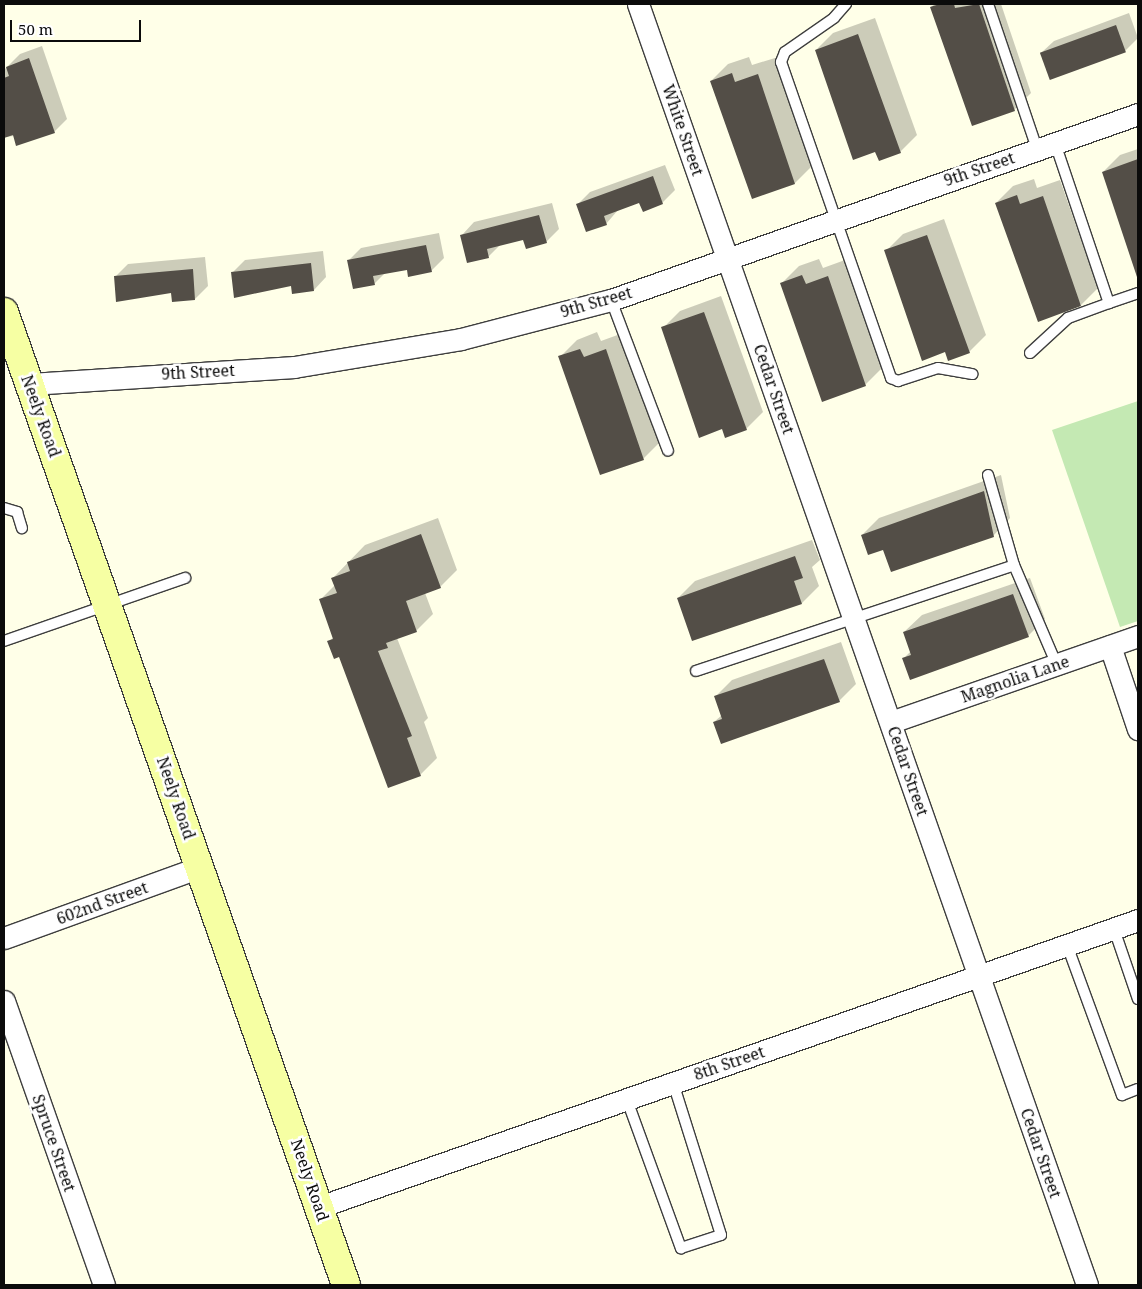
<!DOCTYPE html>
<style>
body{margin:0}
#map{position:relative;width:1142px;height:1289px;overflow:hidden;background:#ffffe8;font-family:"Noto Serif",serif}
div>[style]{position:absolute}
.green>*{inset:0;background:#c4e9b3}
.shadow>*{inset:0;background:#0003}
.building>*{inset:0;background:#534e47;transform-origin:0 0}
.roads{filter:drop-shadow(1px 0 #3e3e3e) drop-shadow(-1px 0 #3e3e3e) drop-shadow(0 1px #3e3e3e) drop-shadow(0 -1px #3e3e3e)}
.lane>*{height:10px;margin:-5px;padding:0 5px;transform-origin:5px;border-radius:5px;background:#fff}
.street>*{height:21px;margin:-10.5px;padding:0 10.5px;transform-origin:10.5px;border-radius:10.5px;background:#fff}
.secondary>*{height:28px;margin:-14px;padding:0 14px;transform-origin:14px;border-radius:14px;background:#f6ffa3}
span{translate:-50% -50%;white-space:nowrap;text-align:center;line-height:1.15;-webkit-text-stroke:5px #fff;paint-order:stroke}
.street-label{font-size:16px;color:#0b0b0b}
.frame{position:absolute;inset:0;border:5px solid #0b0b0b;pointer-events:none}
.scale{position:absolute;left:10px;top:20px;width:131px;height:22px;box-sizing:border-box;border:2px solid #0b0b0b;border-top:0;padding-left:6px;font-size:15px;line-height:18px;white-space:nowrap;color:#0b0b0b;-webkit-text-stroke:4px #fff;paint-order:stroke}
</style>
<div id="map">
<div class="green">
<div style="clip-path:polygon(1138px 401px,1138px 621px,1120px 627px,1052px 430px)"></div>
</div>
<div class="shadow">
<div style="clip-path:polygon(935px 4px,1001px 4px,1031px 93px,1014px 110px,931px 7px)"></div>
<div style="clip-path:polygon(1129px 13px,1138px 38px,1125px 51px,1041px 53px,1054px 41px)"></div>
<div style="clip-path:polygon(875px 18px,917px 135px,900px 152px,816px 50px,833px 33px)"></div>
<div style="clip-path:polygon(42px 46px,67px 119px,54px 132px,4px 137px,4px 70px,20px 54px)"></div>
<div style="clip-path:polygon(749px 57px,752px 65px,775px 58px,812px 166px,795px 183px,753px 198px,711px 81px,728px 64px)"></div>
<div style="clip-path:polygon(1138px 149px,1138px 275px,1103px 172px,1120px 155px)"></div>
<div style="clip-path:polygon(665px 165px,675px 190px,662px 203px,640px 202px,618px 210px,606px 224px,577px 205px,590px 192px)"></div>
<div style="clip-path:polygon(1034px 179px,1037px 188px,1060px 180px,1098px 288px,1081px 305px,996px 203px,1013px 186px)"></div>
<div style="clip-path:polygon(552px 203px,559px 229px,546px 242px,524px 238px,501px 244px,488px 257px,462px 235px,474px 222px)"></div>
<div style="clip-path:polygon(944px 219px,986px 335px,969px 352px,946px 351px,886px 251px,903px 234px)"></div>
<div style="clip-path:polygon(439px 233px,444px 258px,431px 271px,408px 268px,386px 272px,374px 284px,348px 261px,361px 248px)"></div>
<div style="clip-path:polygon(323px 251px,326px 277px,314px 290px,232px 273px,245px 260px)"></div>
<div style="clip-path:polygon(205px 257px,208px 286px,195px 299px,115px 277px,128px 264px)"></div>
<div style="clip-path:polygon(819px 259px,823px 268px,845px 260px,882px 368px,865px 385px,782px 283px,799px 266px)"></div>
<div style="clip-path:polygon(721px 296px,763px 412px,746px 429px,722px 428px,663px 328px,680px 311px)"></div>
<div style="clip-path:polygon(597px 332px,601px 341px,623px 333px,660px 442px,643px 459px,560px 357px,577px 340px)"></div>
<div style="clip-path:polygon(1001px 475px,1010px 518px,993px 536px,884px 549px,862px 535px,879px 518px)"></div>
<div style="clip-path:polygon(438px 518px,457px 570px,440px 587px,425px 593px,433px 614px,416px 631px,397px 638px,428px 718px,424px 722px,437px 758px,420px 775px,329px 641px,334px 637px,320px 600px,335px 585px,333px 578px,365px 545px)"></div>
<div style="clip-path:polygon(812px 540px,820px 560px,812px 567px,819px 586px,802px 603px,693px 640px,678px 598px,695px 581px)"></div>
<div style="clip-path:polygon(1030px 578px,1045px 619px,1028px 636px,904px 658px,911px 651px,904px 632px,922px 615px)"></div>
<div style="clip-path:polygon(841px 642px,856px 684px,839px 701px,714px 722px,722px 715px,715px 697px,732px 680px)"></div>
</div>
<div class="building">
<div style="clip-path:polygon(940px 4px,954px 4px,955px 8px,979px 4px,1015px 111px,972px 126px,930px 7px)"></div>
<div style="left:1116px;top:25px;width:29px;height:81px;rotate:70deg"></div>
<div style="clip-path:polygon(858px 34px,901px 153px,879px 161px,875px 152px,853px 160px,815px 50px)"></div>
<div style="clip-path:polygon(29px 58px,55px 133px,16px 146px,13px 135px,4px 138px,4px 78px,9px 76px,6px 67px)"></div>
<div style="clip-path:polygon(732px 73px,735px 82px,758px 74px,795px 184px,752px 199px,710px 81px)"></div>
<div style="clip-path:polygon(1138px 159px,1138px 276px,1137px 277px,1102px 172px)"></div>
<div style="clip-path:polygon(653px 176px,663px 204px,643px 212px,639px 203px,604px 216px,607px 225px,586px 232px,576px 204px)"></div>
<div style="clip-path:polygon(1017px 195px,1020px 204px,1043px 196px,1081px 306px,1038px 322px,995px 203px)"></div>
<div style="clip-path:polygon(539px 215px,547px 243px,526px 249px,523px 240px,487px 249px,489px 258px,467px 263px,460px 235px)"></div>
<div style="clip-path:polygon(927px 235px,970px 353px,948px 361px,945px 352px,922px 361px,884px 250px)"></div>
<div style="clip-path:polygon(426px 245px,432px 272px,408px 277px,407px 270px,373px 276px,375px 285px,353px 289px,347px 260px)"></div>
<div style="clip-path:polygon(311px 263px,314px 291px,292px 294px,291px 286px,234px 298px,231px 272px)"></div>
<div style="clip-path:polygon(193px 269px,195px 300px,172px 302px,171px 293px,116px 302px,114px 276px)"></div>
<div style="clip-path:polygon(802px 275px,806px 284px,828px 276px,866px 386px,822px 402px,780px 283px)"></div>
<div style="clip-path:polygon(704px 312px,747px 430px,725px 438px,722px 429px,699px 438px,661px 327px)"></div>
<div style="clip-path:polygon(580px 349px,584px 357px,606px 349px,644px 460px,600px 475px,558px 356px)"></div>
<div style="clip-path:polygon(984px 491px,994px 537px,891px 572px,883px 550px,868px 555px,861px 535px)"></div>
<div style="clip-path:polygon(421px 534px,441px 588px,406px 601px,417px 632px,386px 643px,388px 648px,378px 651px,412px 736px,407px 738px,421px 776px,388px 788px,339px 657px,334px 659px,327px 641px,333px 639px,319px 599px,337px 593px,331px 578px,350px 571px,347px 562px)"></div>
<div style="clip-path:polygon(795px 556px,803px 578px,794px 581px,802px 604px,692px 641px,677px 598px)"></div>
<div style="clip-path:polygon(1013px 594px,1029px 637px,910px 680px,902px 658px,911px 655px,903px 632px)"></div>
<div style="clip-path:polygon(824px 659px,840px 702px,721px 744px,713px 722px,722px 719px,714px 696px)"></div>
</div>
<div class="roads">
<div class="lane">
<div style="left:846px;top:4px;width:18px;rotate:131deg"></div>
<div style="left:834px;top:18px;width:60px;rotate:145.2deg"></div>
<div style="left:785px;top:52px;width:11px;rotate:112deg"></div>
<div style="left:781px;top:62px;width:335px;rotate:70.8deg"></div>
<div style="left:891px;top:378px;width:8px;rotate:23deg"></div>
<div style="left:898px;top:381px;width:42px;rotate:-18deg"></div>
<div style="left:938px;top:368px;width:35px;rotate:10deg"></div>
<div style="left:988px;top:4px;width:153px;rotate:71.3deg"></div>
<div style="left:1055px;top:143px;width:169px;rotate:71.4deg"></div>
<div style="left:1109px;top:303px;width:31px;rotate:-19deg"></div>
<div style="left:611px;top:300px;width:161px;rotate:69.3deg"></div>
<div style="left:1030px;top:353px;width:52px;rotate:-42.6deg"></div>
<div style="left:1068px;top:318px;width:44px;rotate:-20.1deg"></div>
<div style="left:988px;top:475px;width:94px;rotate:73.9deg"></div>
<div style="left:1014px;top:565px;width:107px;rotate:66.8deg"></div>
<div style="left:4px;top:508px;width:14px;rotate:17deg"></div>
<div style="left:17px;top:512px;width:17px;rotate:73deg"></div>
<div style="left:4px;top:641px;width:192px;rotate:-19.2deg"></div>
<div style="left:696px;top:671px;width:335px;rotate:-18.4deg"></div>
<div style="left:1114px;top:929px;width:74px;rotate:71.1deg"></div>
<div style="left:1067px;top:945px;width:160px;rotate:69.9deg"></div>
<div style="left:1122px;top:1095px;width:17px;rotate:-21deg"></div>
<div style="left:627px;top:1100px;width:158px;rotate:70deg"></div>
<div style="left:681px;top:1248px;width:42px;rotate:-18deg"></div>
<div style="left:721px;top:1235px;width:159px;rotate:-107.5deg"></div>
</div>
<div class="street">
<div style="left:638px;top:4px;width:1357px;rotate:70.68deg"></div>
<div style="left:30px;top:384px;width:265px;rotate:-3.7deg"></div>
<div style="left:294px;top:367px;width:169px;rotate:-9.5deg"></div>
<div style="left:461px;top:339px;width:155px;rotate:-14.6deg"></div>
<div style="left:611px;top:300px;width:559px;rotate:-19.44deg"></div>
<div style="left:1110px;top:646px;width:88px;rotate:71.4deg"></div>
<div style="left:891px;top:722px;width:262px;rotate:-19.2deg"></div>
<div style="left:4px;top:938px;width:208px;rotate:-19.9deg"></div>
<div style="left:4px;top:1001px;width:301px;rotate:70.6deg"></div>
<div style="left:319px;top:1207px;width:868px;rotate:-19.31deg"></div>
</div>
<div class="secondary">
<div style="left:4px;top:312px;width:1031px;rotate:70.63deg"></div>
</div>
</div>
<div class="street-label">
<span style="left:683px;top:130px;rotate:71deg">White Street</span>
<span style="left:979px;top:169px;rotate:-19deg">9th Street</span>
<span style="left:596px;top:302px;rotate:-16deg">9th Street</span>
<span style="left:198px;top:372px;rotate:-3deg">9th Street</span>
<span style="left:774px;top:389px;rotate:71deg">Cedar Street</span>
<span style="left:41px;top:416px;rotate:70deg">Neely Road</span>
<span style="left:1015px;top:679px;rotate:-19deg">Magnolia Lane</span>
<span style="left:908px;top:771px;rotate:71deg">Cedar Street</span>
<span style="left:176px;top:798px;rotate:71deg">Neely Road</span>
<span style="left:102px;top:903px;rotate:-20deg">602nd Street</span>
<span style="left:729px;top:1063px;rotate:-19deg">8th Street</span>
<span style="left:54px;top:1143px;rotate:71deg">Spruce Street</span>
<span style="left:1041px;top:1153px;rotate:71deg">Cedar Street</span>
<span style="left:310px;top:1180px;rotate:71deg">Neely Road</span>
</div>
<div class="frame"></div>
<div class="scale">50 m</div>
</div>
